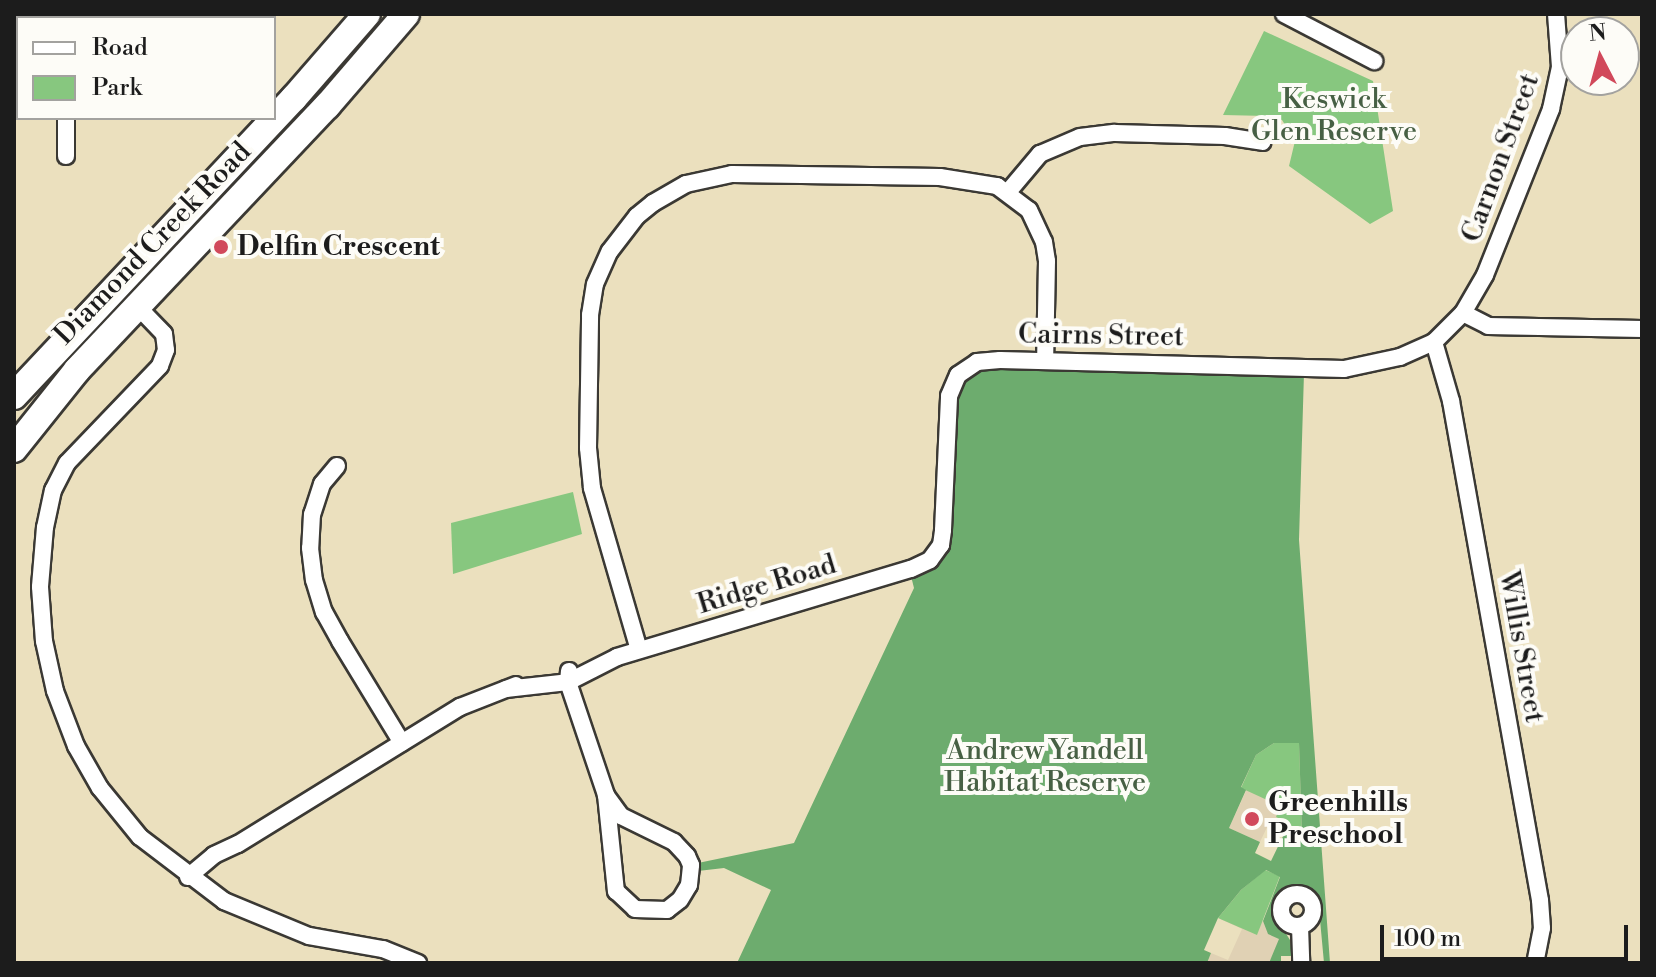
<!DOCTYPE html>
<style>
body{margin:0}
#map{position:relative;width:1656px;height:977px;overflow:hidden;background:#ebe0be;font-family:"Libre Bodoni",serif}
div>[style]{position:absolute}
.built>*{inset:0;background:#e0d1b4}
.green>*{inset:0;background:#87c77f}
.forest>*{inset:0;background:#6dac6e}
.roads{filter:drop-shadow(2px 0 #3b3934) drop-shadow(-2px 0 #3b3934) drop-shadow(0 2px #3b3934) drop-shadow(0 -2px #3b3934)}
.street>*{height:16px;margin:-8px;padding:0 8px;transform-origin:8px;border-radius:8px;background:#fff}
.street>.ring{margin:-8px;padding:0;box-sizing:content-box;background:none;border:16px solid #fff;border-radius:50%}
.primary>*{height:26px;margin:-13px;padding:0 13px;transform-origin:13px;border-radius:13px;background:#fff}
.dots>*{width:22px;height:22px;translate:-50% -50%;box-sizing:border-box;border:4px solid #fdfcf7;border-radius:50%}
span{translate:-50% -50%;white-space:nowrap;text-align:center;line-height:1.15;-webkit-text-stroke:8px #fdfcf7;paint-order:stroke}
.park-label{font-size:28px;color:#476044}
.street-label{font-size:28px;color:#1c1c1c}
.poi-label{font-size:28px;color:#1c1c1c;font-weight:700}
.left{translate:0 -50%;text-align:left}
.frame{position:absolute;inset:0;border:16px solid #1c1c1c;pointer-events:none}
.legend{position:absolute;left:16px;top:16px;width:260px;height:104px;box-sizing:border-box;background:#fdfcf7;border:2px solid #a3a29f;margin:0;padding:10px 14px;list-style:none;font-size:24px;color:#1c1c1c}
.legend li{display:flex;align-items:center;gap:16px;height:40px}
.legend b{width:40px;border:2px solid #a3a29f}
.north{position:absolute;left:1560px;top:16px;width:80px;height:80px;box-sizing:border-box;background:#fdfcf7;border:2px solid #a3a29f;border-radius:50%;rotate:354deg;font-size:22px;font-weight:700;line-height:32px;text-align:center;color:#1c1c1c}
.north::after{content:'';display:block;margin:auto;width:28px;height:36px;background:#d1495b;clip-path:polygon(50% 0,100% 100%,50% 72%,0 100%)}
.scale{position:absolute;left:1380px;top:925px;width:248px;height:36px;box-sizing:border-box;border:4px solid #1c1c1c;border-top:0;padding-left:10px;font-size:24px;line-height:28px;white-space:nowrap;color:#1c1c1c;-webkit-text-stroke:6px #fdfcf7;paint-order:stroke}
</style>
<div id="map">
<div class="built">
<div style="clip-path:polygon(1256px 755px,1302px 837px,1269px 823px,1260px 842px,1229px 828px,1246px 791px,1241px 788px)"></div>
<div style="clip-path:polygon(1218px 918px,1263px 921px,1280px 939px,1269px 963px,1207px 963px,1211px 953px,1228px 960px,1242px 929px)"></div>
</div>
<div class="green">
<div style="clip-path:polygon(1264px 31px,1373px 81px,1393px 211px,1370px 224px,1289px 166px,1295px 141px,1282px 120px,1267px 116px,1223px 115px)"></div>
<div style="clip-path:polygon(573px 492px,582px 534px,453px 574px,451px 523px)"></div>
<div style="clip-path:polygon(1299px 742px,1302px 837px,1286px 830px,1289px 823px,1276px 817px,1280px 806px,1241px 788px,1256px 755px,1274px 743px)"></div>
<div style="clip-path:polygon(1265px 870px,1280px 876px,1257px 935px,1218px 918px,1241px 890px)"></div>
</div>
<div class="forest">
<div style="clip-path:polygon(evenodd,987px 366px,1304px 373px,1299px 540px,1330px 963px,1324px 963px,1318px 898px,1309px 889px,1297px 887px,1284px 891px,1275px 906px,1276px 918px,1290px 940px,1292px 956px,1281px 956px,1281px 963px,1269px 963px,1279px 939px,1268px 934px,1263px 921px,1280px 877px,1266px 870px,1241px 890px,1218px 918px,1204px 950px,1211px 953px,1207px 963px,737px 963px,771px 890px,724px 868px,698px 871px,698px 863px,794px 843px,914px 588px,911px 576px,936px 564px,952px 411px,964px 377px,987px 366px,1274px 743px,1299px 743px,1302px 837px,1286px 830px,1271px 861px,1255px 853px,1260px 842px,1229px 828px,1246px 790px,1241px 787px,1256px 755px,1274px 743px)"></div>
</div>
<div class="roads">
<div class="street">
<div style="left:103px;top:14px;width:4px;rotate:90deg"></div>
<div style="left:1284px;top:14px;width:102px;rotate:27.6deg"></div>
<div style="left:128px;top:18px;width:14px;rotate:-17deg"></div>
<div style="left:14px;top:41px;width:4px;rotate:-14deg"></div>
<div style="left:66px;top:156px;width:38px;rotate:-90deg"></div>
<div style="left:1008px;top:192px;width:50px;rotate:-49.9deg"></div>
<div style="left:1040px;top:154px;width:43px;rotate:-23deg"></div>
<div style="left:1080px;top:137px;width:35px;rotate:-7deg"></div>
<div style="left:1115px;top:133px;width:110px;rotate:1.6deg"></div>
<div style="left:1225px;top:136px;width:38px;rotate:9deg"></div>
<div style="left:139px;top:308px;width:36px;rotate:46deg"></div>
<div style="left:164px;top:334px;width:16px;rotate:83deg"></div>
<div style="left:166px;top:350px;width:17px;rotate:111deg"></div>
<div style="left:160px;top:366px;width:134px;rotate:133.8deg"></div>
<div style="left:67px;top:463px;width:30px;rotate:117deg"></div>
<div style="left:53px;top:490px;width:38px;rotate:102deg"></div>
<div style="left:45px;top:527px;width:60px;rotate:94.8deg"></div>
<div style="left:40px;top:587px;width:54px;rotate:85.8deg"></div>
<div style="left:44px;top:641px;width:51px;rotate:77.6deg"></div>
<div style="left:55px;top:691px;width:59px;rotate:69.1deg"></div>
<div style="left:76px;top:746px;width:48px;rotate:60.3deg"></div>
<div style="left:100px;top:788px;width:63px;rotate:50.8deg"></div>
<div style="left:140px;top:837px;width:106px;rotate:37.3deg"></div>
<div style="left:224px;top:901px;width:92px;rotate:22.4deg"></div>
<div style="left:309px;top:936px;width:75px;rotate:10deg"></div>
<div style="left:383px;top:949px;width:38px;rotate:22deg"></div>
<div style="left:1463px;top:313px;width:28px;rotate:27deg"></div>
<div style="left:1488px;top:326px;width:154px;rotate:1.1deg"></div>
<div style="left:1434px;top:342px;width:61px;rotate:73.9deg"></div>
<div style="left:1451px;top:401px;width:507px;rotate:79.89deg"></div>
<div style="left:1540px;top:900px;width:28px;rotate:86deg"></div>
<div style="left:1542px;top:928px;width:36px;rotate:101deg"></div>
<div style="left:337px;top:466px;width:23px;rotate:130deg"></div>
<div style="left:322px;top:484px;width:32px;rotate:108deg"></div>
<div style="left:312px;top:514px;width:34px;rotate:93deg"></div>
<div style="left:310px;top:548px;width:32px;rotate:83deg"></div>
<div style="left:314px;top:580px;width:34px;rotate:73deg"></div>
<div style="left:324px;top:612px;width:33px;rotate:61deg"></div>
<div style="left:340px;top:641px;width:119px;rotate:58.7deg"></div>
<div style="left:639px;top:650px;width:169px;rotate:-106.2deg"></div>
<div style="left:592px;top:488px;width:40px;rotate:-95.7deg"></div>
<div style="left:588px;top:448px;width:133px;rotate:-89.1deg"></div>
<div style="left:590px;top:315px;width:31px;rotate:-81deg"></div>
<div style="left:595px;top:284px;width:36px;rotate:-66deg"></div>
<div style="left:610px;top:251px;width:44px;rotate:-52.4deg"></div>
<div style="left:637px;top:216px;width:21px;rotate:-39deg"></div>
<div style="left:653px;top:203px;width:38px;rotate:-30deg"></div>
<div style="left:686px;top:184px;width:47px;rotate:-12.3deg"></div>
<div style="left:732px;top:174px;width:208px;rotate:0.8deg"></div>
<div style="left:940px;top:177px;width:58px;rotate:9deg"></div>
<div style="left:997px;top:186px;width:40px;rotate:37deg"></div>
<div style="left:1029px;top:210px;width:35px;rotate:65deg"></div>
<div style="left:1044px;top:242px;width:19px;rotate:81deg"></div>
<div style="left:1047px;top:261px;width:100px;rotate:91.1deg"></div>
<div style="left:569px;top:671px;width:11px;rotate:95deg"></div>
<div style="left:568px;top:682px;width:119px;rotate:71.4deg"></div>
<div style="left:606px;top:795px;width:97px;rotate:84.1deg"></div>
<div style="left:616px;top:891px;width:26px;rotate:43deg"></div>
<div style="left:635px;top:909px;width:32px;rotate:2deg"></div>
<div style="left:667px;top:910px;width:16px;rotate:-38deg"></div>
<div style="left:680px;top:900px;width:17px;rotate:-59deg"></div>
<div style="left:689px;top:885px;width:20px;rotate:-84deg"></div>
<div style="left:691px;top:865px;width:10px;rotate:-114deg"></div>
<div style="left:687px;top:856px;width:19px;rotate:-133deg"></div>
<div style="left:674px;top:842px;width:59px;rotate:-153.9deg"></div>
<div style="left:621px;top:816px;width:26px;rotate:-126deg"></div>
<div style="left:506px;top:689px;width:62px;rotate:-6.4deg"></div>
<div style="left:568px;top:682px;width:55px;rotate:-27deg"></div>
<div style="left:617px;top:657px;width:307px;rotate:-16.7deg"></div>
<div style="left:911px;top:569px;width:21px;rotate:-25deg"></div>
<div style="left:930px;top:560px;width:19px;rotate:-54deg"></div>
<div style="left:941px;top:545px;width:15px;rotate:-82deg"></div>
<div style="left:943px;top:530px;width:134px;rotate:-87.4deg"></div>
<div style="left:949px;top:396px;width:23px;rotate:-67deg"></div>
<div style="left:958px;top:375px;width:23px;rotate:-34deg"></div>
<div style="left:977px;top:362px;width:23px;rotate:-5deg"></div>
<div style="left:1000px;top:360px;width:344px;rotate:1.5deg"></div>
<div style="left:1344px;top:369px;width:57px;rotate:-12.1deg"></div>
<div style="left:1400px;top:357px;width:37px;rotate:-24deg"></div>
<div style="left:1434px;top:342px;width:41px;rotate:-45deg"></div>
<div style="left:1463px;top:313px;width:44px;rotate:-59.9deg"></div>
<div style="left:1485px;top:275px;width:179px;rotate:-68.3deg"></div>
<div style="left:1551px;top:109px;width:43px;rotate:-77.9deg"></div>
<div style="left:1560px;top:67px;width:53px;rotate:-94.3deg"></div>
<div style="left:188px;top:877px;width:34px;rotate:-40deg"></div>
<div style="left:214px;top:855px;width:26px;rotate:-25deg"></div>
<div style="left:238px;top:844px;width:261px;rotate:-31.7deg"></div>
<div style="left:460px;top:707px;width:60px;rotate:-21.4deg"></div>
<div class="ring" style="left:1281px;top:894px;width:16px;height:16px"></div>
<div style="left:1300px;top:926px;width:37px;rotate:88deg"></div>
</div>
<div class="primary">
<div style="left:14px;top:396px;width:409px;rotate:-46.8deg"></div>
<div style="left:294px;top:98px;width:111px;rotate:-49deg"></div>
<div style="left:14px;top:449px;width:101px;rotate:-51.4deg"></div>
<div style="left:77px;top:370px;width:364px;rotate:-46.6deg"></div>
<div style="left:327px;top:106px;width:121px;rotate:-49.3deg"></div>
</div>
</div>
<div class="dots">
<div style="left:221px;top:247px;background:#d1495b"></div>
<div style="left:1252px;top:819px;background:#d1495b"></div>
</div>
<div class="park-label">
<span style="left:1334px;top:116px">Keswick<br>Glen Reserve</span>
<span style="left:1045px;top:767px">Andrew Yandell<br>Habitat Reserve</span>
</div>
<div class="street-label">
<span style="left:1501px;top:158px;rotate:-70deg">Carnon Street</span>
<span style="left:153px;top:244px;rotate:-46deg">Diamond Creek Road</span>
<span style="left:1101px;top:336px;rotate:1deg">Cairns Street</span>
<span style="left:767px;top:585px;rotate:-17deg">Ridge Road</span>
<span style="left:1521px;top:647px;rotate:80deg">Willis Street</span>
</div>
<div class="poi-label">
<span class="left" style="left:237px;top:247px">Delfin Crescent</span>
<span class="left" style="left:1268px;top:819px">Greenhills<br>Preschool</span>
</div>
<div class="frame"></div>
<ul class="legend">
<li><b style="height:10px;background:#fff"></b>Road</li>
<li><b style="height:22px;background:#87c77f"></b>Park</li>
</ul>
<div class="north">N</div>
<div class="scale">100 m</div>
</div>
